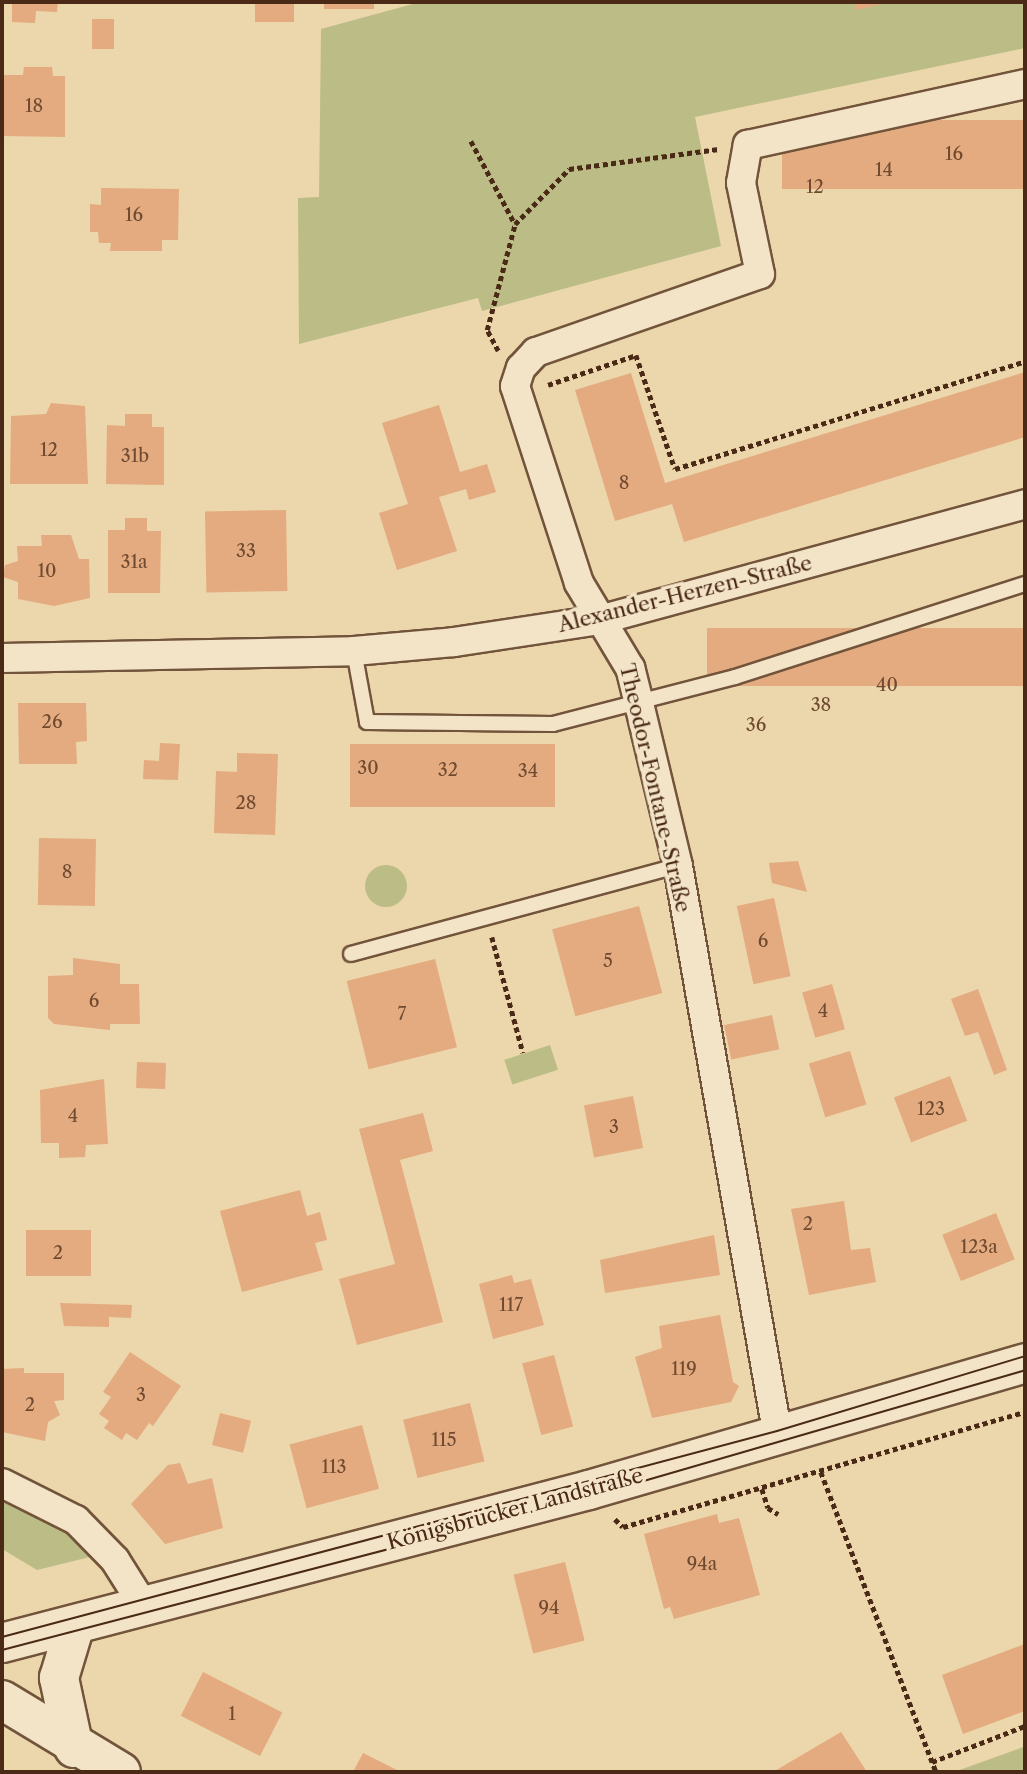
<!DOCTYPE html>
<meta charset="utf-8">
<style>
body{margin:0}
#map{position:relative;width:1027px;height:1774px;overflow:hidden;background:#ecd6ab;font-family:"Libre Caslon Text",serif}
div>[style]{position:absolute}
.green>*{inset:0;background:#bcbd86;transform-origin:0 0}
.round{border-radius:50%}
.building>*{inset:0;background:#e3ab7f;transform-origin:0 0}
.path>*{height:4.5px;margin-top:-2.25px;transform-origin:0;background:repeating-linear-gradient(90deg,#4a2916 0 5px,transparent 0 8.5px)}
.roads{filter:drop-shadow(2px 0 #72543b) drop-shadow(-2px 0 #72543b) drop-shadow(0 2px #72543b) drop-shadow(0 -2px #72543b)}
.lane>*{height:14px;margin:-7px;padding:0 7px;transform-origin:7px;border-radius:7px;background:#f3e4c8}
.street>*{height:28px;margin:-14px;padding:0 14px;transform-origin:14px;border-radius:14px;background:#f3e4c8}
.secondary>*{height:38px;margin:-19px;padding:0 19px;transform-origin:19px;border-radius:19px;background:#f3e4c8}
.tram>*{height:2px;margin:-1px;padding:0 1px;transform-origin:1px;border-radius:1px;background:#4a2916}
span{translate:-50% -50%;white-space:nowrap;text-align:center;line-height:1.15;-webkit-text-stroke:7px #f3e4c8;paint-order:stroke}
.number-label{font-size:18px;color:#704a30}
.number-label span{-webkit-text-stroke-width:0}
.street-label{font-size:21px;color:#4a2916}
.frame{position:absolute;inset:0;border:4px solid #4a2916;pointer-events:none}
</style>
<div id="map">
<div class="green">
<div style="clip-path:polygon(420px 2px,1025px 2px,1025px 48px,695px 117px,721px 246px,482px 311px,478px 298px,299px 344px,298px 198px,319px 197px,321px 29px)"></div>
<div class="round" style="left:365px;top:865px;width:42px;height:42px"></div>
<div style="left:550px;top:1045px;width:26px;height:48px;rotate:72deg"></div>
<div style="clip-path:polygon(2px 1493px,58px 1516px,98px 1555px,37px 1570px,2px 1549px)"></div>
<div style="clip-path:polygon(1025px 1746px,1025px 1772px,954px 1772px,1018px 1749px)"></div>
</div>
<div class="building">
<div style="clip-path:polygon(12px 2px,58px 2px,57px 12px,36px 11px,35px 23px,12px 22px)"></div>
<div style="left:255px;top:2px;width:39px;height:20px"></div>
<div style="left:324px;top:2px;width:50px;height:7px"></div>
<div style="clip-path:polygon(854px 2px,886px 2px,886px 3px,856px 10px)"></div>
<div style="left:92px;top:19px;width:22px;height:30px"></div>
<div style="clip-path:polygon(24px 67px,52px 67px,53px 76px,65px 76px,65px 137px,3px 136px,3px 75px,23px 75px)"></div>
<div style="left:1025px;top:120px;width:69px;height:243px;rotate:90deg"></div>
<div style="clip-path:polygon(101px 188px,179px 189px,178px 240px,162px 240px,162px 251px,110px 251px,111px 243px,99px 243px,98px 232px,90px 232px,90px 204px,101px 205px)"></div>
<div style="clip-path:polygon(1025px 372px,1025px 437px,684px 542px,672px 504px,615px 521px,575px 390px,631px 373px,665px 483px)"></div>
<div style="clip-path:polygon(51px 403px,85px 406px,88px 484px,10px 484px,11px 416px,46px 414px)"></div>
<div style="clip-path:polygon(439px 405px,460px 472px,487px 464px,496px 492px,469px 500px,466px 489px,439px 497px,457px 551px,397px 570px,379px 513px,408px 504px,382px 423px)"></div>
<div style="clip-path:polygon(125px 414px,152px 414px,152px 427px,164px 427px,164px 485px,106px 484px,107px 425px,125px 426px)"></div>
<div style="left:286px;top:510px;width:81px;height:81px;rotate:89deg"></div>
<div style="clip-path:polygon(125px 518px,147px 518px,147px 531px,161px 531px,160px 593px,108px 593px,108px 530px,125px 530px)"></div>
<div style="clip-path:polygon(41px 535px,71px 535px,79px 559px,89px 559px,90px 598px,54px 606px,18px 599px,18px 582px,3px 577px,5px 565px,18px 561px,17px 546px,42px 546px)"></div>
<div style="left:1025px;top:628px;width:58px;height:318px;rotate:90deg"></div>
<div style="clip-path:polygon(18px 703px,86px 703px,87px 741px,76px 742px,77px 764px,19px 764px)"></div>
<div style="clip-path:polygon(160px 743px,180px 744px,178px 780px,143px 779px,144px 760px,159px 761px)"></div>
<div style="left:350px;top:744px;width:205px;height:63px"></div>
<div style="clip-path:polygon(237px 753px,278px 754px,275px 835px,214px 833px,216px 771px,237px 772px)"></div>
<div style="left:39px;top:838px;width:57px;height:67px;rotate:1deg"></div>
<div style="clip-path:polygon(798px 861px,807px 892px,772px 883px,769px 863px)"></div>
<div style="left:774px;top:898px;width:80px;height:38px;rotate:78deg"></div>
<div style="left:639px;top:906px;width:90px;height:90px;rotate:75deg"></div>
<div style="clip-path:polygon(73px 958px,120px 964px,120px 984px,139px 984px,140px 1024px,110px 1024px,110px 1030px,54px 1024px,48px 1018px,48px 976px,73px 975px)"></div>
<div style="left:435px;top:959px;width:91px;height:91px;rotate:76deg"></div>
<div style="left:832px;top:984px;width:47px;height:31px;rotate:74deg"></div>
<div style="clip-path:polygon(978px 989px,1007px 1070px,994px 1075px,978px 1032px,965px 1036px,951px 999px)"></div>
<div style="left:772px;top:1015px;width:35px;height:49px;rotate:78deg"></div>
<div style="left:850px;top:1051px;width:56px;height:43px;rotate:73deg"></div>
<div style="left:137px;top:1062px;width:29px;height:26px;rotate:2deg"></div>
<div style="left:950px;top:1076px;width:48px;height:60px;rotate:69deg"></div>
<div style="clip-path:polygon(104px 1079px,108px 1144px,86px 1145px,85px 1157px,59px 1158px,59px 1143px,41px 1143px,40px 1090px)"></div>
<div style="left:633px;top:1096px;width:53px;height:50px;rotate:79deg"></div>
<div style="clip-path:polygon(423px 1113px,433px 1151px,400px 1160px,443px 1322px,357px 1345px,339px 1279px,395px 1264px,359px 1129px)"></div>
<div style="clip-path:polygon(300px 1190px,307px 1216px,320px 1212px,327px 1240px,315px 1243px,323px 1270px,242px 1292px,220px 1211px)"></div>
<div style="clip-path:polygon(844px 1201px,851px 1250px,870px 1248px,876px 1282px,809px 1295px,791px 1209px)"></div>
<div style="left:996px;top:1213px;width:50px;height:58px;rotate:68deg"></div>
<div style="left:26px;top:1230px;width:65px;height:46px"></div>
<div style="clip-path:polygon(714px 1235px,720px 1275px,605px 1293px,600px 1260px)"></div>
<div style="clip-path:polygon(512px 1275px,514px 1283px,531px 1279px,544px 1325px,493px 1339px,479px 1284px)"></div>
<div style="clip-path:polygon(60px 1303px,132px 1305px,131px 1318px,109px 1317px,109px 1327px,64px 1326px)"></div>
<div style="clip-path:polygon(720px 1315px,733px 1382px,739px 1386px,731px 1402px,652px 1418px,635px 1357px,662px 1348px,659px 1326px)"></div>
<div style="clip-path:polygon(130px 1352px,181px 1386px,153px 1426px,149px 1423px,137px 1440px,126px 1433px,122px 1440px,104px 1428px,109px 1421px,99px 1414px,111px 1397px,103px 1392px)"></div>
<div style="left:554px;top:1355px;width:74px;height:33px;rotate:75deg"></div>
<div style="clip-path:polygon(24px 1368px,24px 1373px,64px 1373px,64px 1400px,54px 1401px,60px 1415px,48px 1422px,45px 1441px,2px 1432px,2px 1369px)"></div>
<div style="left:470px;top:1403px;width:60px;height:69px;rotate:76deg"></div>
<div style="left:220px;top:1413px;width:32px;height:33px;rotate:14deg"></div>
<div style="left:362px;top:1425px;width:66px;height:75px;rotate:75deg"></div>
<div style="clip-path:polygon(180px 1463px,188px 1484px,212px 1478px,223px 1528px,165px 1544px,131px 1504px,168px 1465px)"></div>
<div style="clip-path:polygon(717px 1514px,719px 1523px,739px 1518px,760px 1595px,674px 1619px,670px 1607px,664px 1609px,644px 1534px)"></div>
<div style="left:565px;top:1562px;width:81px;height:53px;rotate:76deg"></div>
<div style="clip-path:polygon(1025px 1644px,1025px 1711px,963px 1734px,942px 1675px)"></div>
<div style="left:203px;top:1672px;width:89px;height:49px;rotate:27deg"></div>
<div style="clip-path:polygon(841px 1732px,867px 1772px,773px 1772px)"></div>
<div style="clip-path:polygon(363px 1753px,401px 1772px,353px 1772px)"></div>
</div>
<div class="path">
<div style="left:471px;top:141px;width:94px;rotate:62.1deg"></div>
<div style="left:498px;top:351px;width:24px;rotate:-118deg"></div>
<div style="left:487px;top:330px;width:110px;rotate:-75.2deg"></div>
<div style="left:515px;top:224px;width:77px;rotate:-45.5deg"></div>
<div style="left:569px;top:169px;width:151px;rotate:-7.6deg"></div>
<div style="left:548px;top:385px;width:93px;rotate:-18.8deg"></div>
<div style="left:636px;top:355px;width:120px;rotate:71.1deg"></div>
<div style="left:675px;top:469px;width:366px;rotate:-17.1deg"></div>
<div style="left:492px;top:937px;width:120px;rotate:75deg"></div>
<div style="left:821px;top:1472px;width:321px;rotate:69deg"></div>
<div style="left:762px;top:1489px;width:20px;rotate:72deg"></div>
<div style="left:768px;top:1508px;width:12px;rotate:31deg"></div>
<div style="left:615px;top:1519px;width:11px;rotate:45deg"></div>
<div style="left:623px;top:1527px;width:418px;rotate:-16deg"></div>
<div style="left:932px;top:1762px;width:100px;rotate:-21.2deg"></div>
</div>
<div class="roads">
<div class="lane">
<div style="left:354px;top:651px;width:72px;rotate:79.6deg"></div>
<div style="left:367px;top:722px;width:186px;rotate:0.6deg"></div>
<div style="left:553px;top:724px;width:188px;rotate:-14.5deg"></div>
<div style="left:735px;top:677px;width:305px;rotate:-17.8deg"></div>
<div style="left:351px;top:954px;width:339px;rotate:-15.1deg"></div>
</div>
<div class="street">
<div style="left:2px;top:658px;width:352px;rotate:-1.1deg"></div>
<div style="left:354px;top:651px;width:100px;rotate:-5.1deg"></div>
<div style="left:454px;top:642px;width:147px;rotate:-8.6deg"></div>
<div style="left:599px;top:620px;width:442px;rotate:-15.2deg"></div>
<div style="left:778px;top:1437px;width:580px;rotate:-99.93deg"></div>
<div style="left:678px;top:866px;width:168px;rotate:-103.5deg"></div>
<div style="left:639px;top:703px;width:36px;rotate:-104deg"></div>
<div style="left:630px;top:668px;width:99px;rotate:-121deg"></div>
<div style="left:579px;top:583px;width:207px;rotate:-108deg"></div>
<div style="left:515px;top:386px;width:19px;rotate:-72deg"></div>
<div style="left:521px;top:368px;width:22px;rotate:-47deg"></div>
<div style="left:536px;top:352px;width:237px;rotate:-19.2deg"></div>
<div style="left:760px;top:274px;width:93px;rotate:-101.8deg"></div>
<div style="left:741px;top:183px;width:39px;rotate:-80deg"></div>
<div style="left:748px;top:145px;width:284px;rotate:-12.4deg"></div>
<div style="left:2px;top:1483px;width:83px;rotate:26.6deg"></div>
<div style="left:76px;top:1520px;width:56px;rotate:45.7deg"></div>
<div style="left:115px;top:1560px;width:54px;rotate:57.8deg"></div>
</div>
<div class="secondary">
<div style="left:2px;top:1643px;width:607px;rotate:-14.61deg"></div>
<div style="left:589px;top:1490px;width:454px;rotate:-16.2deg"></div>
<div style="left:2px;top:1700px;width:139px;rotate:31.2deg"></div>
<div style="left:74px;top:1748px;width:72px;rotate:-102.1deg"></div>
<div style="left:59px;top:1678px;width:55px;rotate:-73.2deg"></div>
</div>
</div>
<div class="tram">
<div style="left:2px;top:1637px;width:802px;rotate:-14.89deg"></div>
<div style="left:777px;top:1431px;width:259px;rotate:-16.8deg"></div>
<div style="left:2px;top:1650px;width:610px;rotate:-14.63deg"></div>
<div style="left:592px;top:1496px;width:451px;rotate:-16.2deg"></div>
</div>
<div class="number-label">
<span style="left:34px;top:106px">18</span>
<span style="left:954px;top:154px">16</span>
<span style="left:884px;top:170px">14</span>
<span style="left:815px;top:187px">12</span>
<span style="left:134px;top:215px">16</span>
<span style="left:49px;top:450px">12</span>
<span style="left:135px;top:456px">31b</span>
<span style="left:624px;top:483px">8</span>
<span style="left:246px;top:551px">33</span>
<span style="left:134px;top:562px">31a</span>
<span style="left:47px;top:571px">10</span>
<span style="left:887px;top:685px">40</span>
<span style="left:821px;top:705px">38</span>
<span style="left:52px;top:722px">26</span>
<span style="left:756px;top:725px">36</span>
<span style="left:368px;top:768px">30</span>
<span style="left:448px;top:770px">32</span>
<span style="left:528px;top:771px">34</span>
<span style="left:246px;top:803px">28</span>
<span style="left:67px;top:872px">8</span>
<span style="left:763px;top:941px">6</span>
<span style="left:608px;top:961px">5</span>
<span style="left:94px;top:1001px">6</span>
<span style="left:823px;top:1011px">4</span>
<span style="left:402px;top:1014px">7</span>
<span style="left:931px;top:1109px">123</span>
<span style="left:73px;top:1116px">4</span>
<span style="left:614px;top:1127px">3</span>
<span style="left:808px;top:1224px">2</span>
<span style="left:979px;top:1247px">123a</span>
<span style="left:58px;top:1253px">2</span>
<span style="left:511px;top:1305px">117</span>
<span style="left:684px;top:1369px">119</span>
<span style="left:141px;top:1395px">3</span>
<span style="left:30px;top:1405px">2</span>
<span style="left:444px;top:1440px">115</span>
<span style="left:334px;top:1467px">113</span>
<span style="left:702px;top:1564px">94a</span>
<span style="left:549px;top:1608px">94</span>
<span style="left:232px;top:1714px">1</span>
</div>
<div class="street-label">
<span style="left:685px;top:594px;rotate:-14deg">Alexander-Herzen-Straße</span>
<span style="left:655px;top:788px;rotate:77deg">Theodor-Fontane-Straße</span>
<span style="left:515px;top:1509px;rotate:-15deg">Königsbrücker Landstraße</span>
</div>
<div class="frame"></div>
</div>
